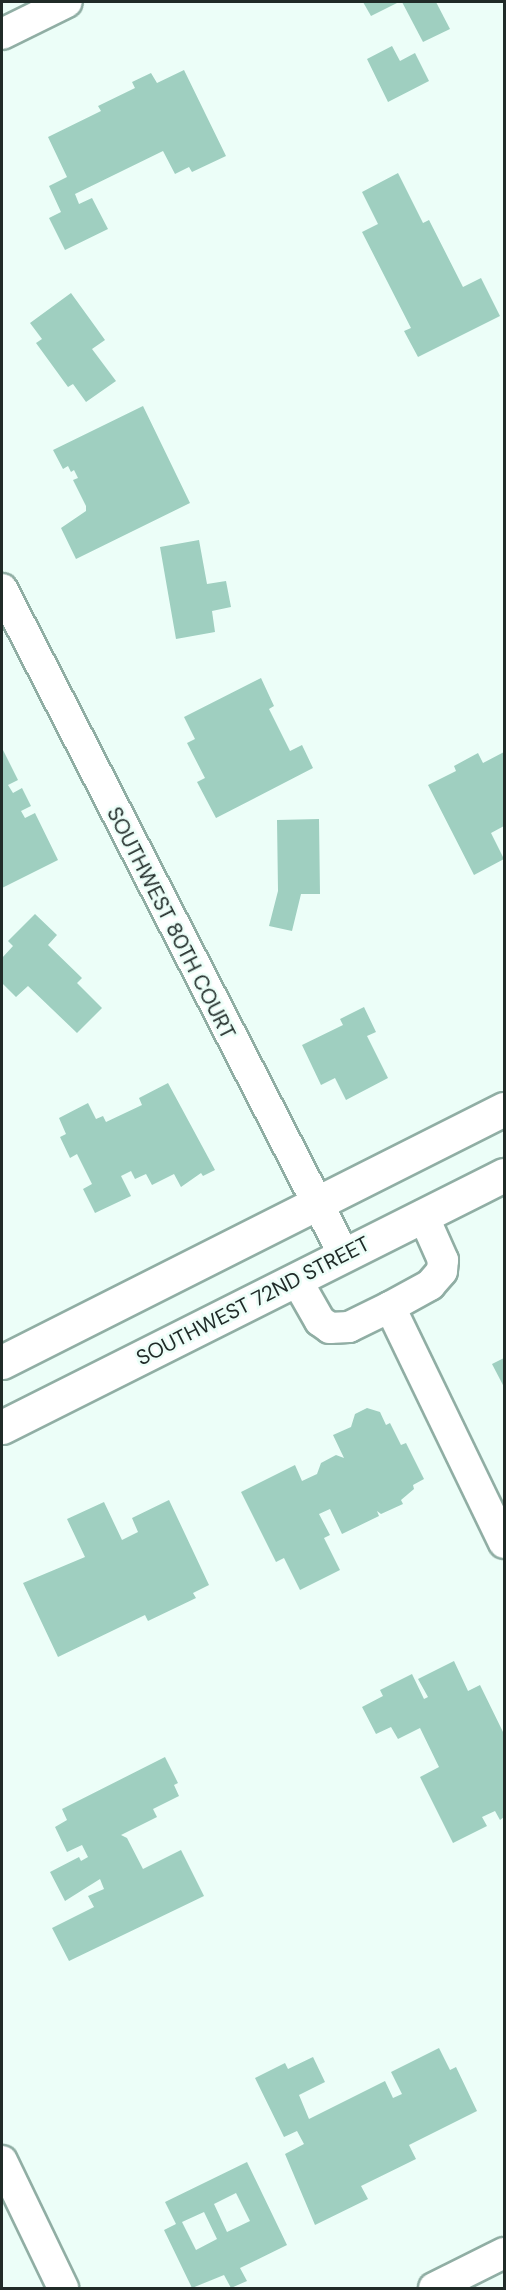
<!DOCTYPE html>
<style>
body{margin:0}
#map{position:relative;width:506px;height:2290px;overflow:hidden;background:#ecfef8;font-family:"DM Sans",sans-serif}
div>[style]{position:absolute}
.building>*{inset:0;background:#9fcfc0}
.roads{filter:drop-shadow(2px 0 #90aea4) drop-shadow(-2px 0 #90aea4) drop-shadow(0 2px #90aea4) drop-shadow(0 -2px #90aea4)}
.minor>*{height:30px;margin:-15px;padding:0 15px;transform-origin:15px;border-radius:15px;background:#fff}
.secondary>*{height:33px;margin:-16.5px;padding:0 16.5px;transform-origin:16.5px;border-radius:16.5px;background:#fff}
span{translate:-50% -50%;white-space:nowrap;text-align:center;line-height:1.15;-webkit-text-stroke:5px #ecfef8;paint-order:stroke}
.street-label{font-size:21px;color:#202b28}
.frame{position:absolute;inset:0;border:3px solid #202b28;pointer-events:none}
</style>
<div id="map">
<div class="building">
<div style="clip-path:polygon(363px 2px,399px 2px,371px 16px)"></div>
<div style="clip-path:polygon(402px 2px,436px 2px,450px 29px,423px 42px)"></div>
<div style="clip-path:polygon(392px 46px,400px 61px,415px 53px,429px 81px,388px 102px,367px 59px)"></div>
<div style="clip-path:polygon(184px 70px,226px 156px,192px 172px,189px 167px,175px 174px,163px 151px,75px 194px,79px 204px,92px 198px,108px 229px,65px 250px,49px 218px,61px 212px,49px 186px,67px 177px,48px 137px,101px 111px,98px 106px,135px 88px,132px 82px,151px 73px,157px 83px)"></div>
<div style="clip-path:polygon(398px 173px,423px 223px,429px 220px,463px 287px,481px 278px,500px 316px,418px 357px,404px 331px,411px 328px,362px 232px,378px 224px,362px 192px)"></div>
<div style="clip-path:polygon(71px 293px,105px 340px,92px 349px,116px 381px,86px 402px,73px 384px,68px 387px,36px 343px,42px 339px,30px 323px)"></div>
<div style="clip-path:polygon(143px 406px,190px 503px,76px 559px,61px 528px,86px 511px,86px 506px,73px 480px,78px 478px,74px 470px,71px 472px,68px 466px,63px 469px,53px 450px)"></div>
<div style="clip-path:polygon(199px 540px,207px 584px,226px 581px,231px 607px,212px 611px,215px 632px,176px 639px,160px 547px)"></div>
<div style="clip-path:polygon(261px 678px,274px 706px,269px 709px,290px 751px,302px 745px,313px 768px,216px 818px,197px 782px,205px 778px,187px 743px,195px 739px,184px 717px)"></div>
<div style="clip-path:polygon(2px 748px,18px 780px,8px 785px,13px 793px,22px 788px,31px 806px,21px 811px,25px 818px,35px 813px,58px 860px,2px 888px)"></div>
<div style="clip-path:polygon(504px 752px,504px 826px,491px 833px,504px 859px,474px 875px,428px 785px,456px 771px,454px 766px,478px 753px,483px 763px)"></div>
<div style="clip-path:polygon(319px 819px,320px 894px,301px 894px,292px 931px,269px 926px,278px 891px,277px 820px)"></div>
<div style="clip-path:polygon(35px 914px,57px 935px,48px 945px,82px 978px,77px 983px,102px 1008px,77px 1033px,28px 986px,16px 997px,2px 983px,2px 958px,13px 946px,8px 941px)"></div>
<div style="clip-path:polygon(364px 1007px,376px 1032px,367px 1036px,388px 1078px,346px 1100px,335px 1078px,321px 1085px,302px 1045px,343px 1025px,340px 1019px)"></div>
<div style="clip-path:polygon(168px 1083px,215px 1170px,203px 1176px,201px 1173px,181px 1187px,174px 1174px,152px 1185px,146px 1174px,135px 1179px,131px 1171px,121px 1176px,131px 1196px,95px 1213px,83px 1189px,92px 1184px,77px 1154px,70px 1158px,60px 1137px,66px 1134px,59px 1118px,88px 1103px,96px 1119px,103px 1116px,106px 1122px,142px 1105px,139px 1098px)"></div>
<div style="clip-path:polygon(504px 1358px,504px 1387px,492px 1364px)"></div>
<div style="clip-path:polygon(367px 1408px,380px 1412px,386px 1425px,390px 1423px,401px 1445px,406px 1443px,424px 1479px,413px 1485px,414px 1489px,401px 1500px,403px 1504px,381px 1514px,377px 1511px,379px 1516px,342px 1534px,330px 1509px,319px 1514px,330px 1535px,324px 1538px,340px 1570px,300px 1590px,284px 1558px,276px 1562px,241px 1492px,295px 1465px,302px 1481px,317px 1474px,321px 1463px,336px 1455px,344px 1458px,333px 1435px,351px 1427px,355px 1414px)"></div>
<div style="clip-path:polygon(169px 1500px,209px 1585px,193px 1593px,196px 1598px,148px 1621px,145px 1615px,58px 1657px,23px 1583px,85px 1557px,67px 1519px,104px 1502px,122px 1540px,138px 1532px,132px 1518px)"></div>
<div style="clip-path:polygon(454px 1661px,468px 1691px,480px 1685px,504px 1734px,504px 1817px,500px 1820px,495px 1811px,482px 1817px,487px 1826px,453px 1843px,420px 1777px,439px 1767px,420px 1728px,398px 1739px,391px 1727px,376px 1734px,362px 1707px,383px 1696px,380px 1690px,412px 1674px,424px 1699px,428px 1697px,418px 1679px)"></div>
<div style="clip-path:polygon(165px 1757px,178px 1783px,174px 1785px,179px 1796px,153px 1809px,157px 1817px,121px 1835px,127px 1838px,143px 1869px,181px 1850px,204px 1896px,69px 1961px,52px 1928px,94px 1907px,88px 1896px,104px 1889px,100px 1879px,65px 1901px,50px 1872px,79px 1857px,81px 1861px,88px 1857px,82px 1845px,67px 1852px,55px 1827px,67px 1820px,62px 1809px)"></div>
<div style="clip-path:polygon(439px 2048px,450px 2070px,456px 2067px,477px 2111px,409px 2145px,416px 2159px,361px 2186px,368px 2199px,315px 2225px,285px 2154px,304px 2144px,297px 2131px,284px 2137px,255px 2078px,285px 2063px,288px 2069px,313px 2057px,325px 2082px,299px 2095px,309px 2119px,385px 2081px,393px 2098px,402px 2094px,391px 2072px)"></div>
<div style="clip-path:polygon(evenodd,247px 2162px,287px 2245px,240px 2268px,247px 2281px,231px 2288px,224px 2275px,192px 2288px,164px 2230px,176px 2224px,165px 2202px,247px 2162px,236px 2193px,250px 2221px,227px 2232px,214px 2204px,236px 2193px,247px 2162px,204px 2212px,217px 2239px,196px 2250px,182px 2222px,204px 2212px)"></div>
</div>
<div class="roads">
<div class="minor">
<div style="left:2px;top:34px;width:72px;rotate:-26.2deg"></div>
<div style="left:2px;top:589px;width:749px;rotate:62.82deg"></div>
<div style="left:296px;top:1279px;width:48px;rotate:60.3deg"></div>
<div style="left:320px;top:1321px;width:12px;rotate:35deg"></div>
<div style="left:330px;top:1328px;width:19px;rotate:-3deg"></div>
<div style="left:349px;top:1327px;width:46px;rotate:-26deg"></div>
<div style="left:390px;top:1307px;width:46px;rotate:-28.8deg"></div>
<div style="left:430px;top:1285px;width:18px;rotate:-49deg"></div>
<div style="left:442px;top:1271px;width:11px;rotate:-85deg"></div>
<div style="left:443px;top:1260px;width:49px;rotate:-114deg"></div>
<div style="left:390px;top:1307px;width:262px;rotate:64.2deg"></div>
<div style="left:2px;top:2161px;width:141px;rotate:64.3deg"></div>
<div style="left:434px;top:2288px;width:78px;rotate:-26.6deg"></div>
</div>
<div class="secondary">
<div style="left:2px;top:1362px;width:562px;rotate:-26.75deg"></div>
<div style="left:2px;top:1427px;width:562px;rotate:-26.66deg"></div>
</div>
</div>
<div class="street-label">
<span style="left:171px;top:923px;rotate:63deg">SOUTHWEST 80TH COURT</span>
<span style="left:253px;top:1301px;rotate:-27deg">SOUTHWEST 72ND STREET</span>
</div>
<div class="frame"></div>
</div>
